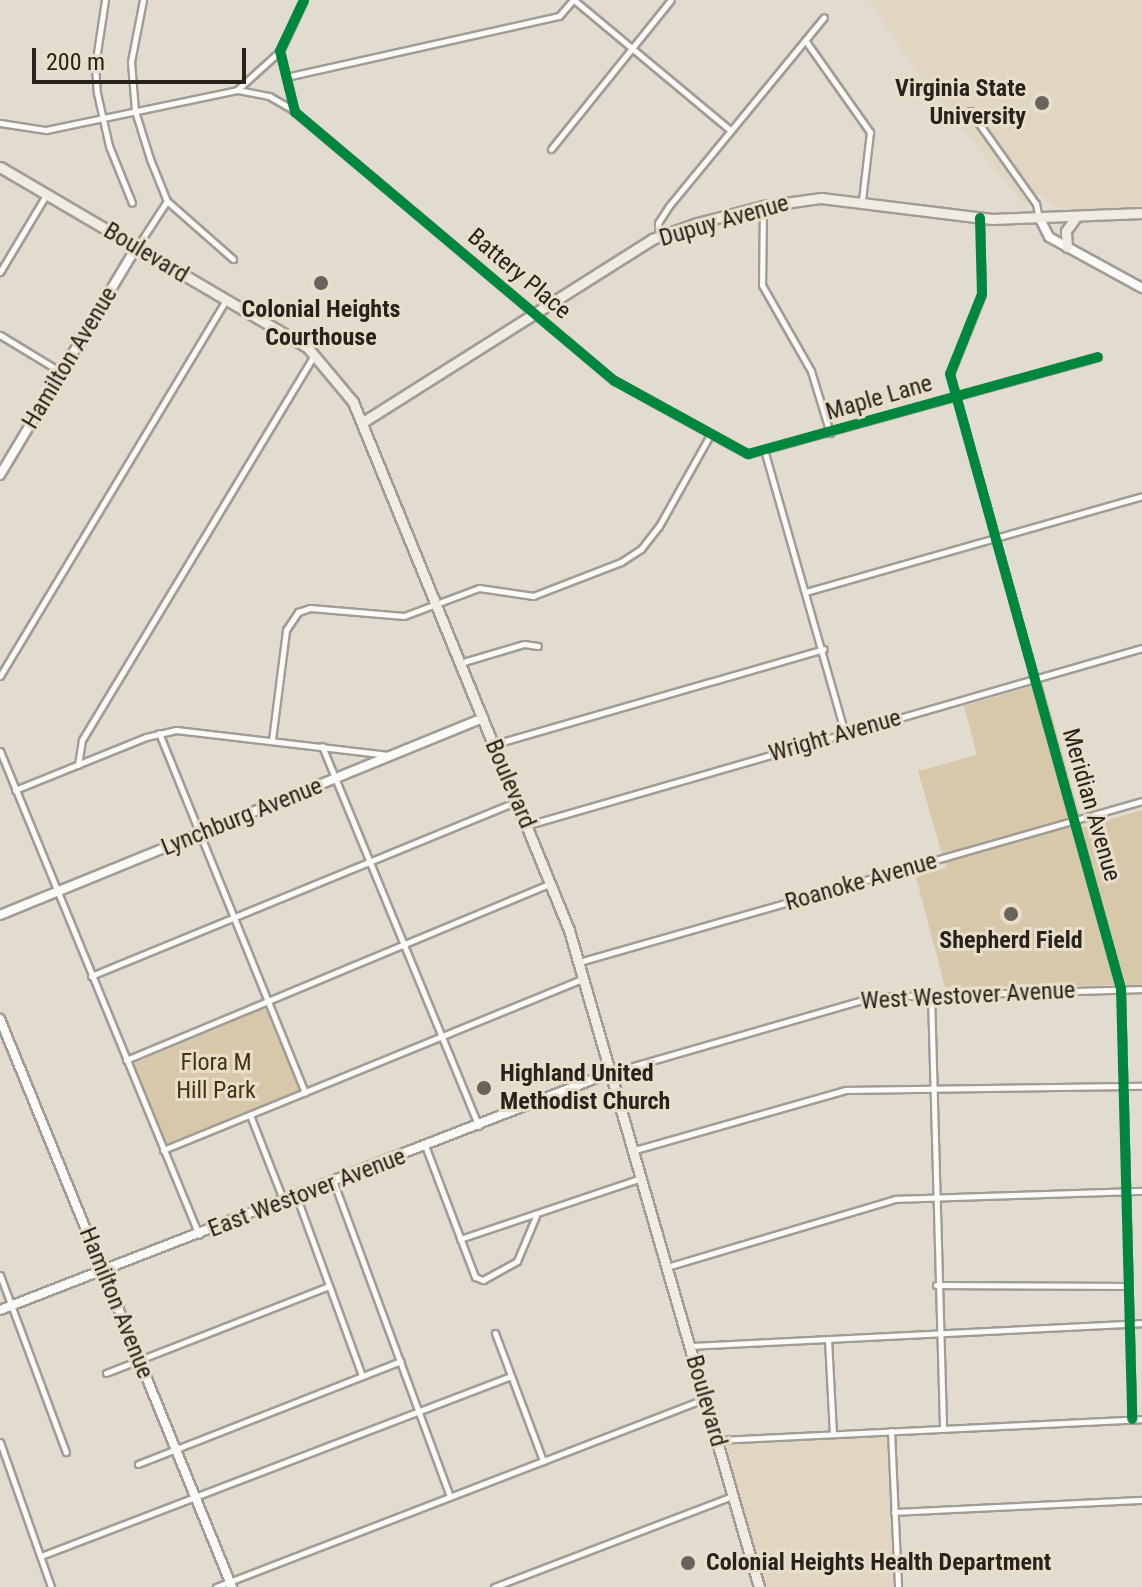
<!DOCTYPE html>
<style>
body{margin:0}
#map{position:relative;width:1142px;height:1587px;overflow:hidden;background:#e1dbd0;font-family:"Roboto Condensed",sans-serif}
div>[style]{position:absolute}
.built>*{inset:0;background:#e0d6c1}
.green>*{inset:0;background:#d8c8aa;transform-origin:0 0}
.roads{filter:drop-shadow(2px 0 #a19c94) drop-shadow(-2px 0 #a19c94) drop-shadow(0 2px #a19c94) drop-shadow(0 -2px #a19c94)}
.street>*{height:5px;margin:-2.5px;padding:0 2.5px;transform-origin:2.5px;border-radius:2.5px;background:#fafaf8}
.secondary>*{height:8px;margin:-4px;padding:0 4px;transform-origin:4px;border-radius:4px;background:#fafaf8}
.primary>*{height:9px;margin:-4.5px;padding:0 4.5px;transform-origin:4.5px;border-radius:4.5px;background:#f0ece4}
.cycleway>*{height:10px;margin:-5px;padding:0 5px;transform-origin:5px;border-radius:5px;background:#00873e}
.dots>*{width:22px;height:22px;translate:-50% -50%;box-sizing:border-box;border:4px solid #e8dec9;border-radius:50%}
span{translate:-50% -50%;white-space:nowrap;text-align:center;line-height:1.15;-webkit-text-stroke:6px #e8dec9;paint-order:stroke}
.poi-label{font-size:24px;color:#27231c;font-weight:700}
.right{translate:-100% -50%;text-align:right}
.left{translate:0 -50%;text-align:left}
.street-label{font-size:24px;color:#27231c}
.park-label{font-size:24px;color:#443410}
.scale{position:absolute;left:32px;top:48px;width:214px;height:36px;box-sizing:border-box;border:4px solid #27231c;border-top:0;padding-left:10px;font-size:24px;line-height:28px;white-space:nowrap;color:#27231c;-webkit-text-stroke:6px #e8dec9;paint-order:stroke}
</style>
<div id="map">
<div class="built">
<div style="clip-path:polygon(869px 0,1142px 0,1142px 207px,1083px 211px,1054px 207px,1039px 194px,1023px 204px,909px 62px)"></div>
<div style="clip-path:polygon(887px 1436px,895px 1587px,764px 1587px,726px 1443px)"></div>
</div>
<div class="green">
<div style="clip-path:polygon(1043px 683px,1083px 827px,1142px 810px,1142px 985px,945px 987px,916px 877px,946px 868px,918px 771px,977px 755px,964px 706px)"></div>
<div style="left:265px;top:1008px;width:90px;height:143px;rotate:67deg"></div>
</div>
<div class="roads">
<div class="street">
<div style="left:105px;top:0;width:67px;rotate:98.6deg"></div>
<div style="left:95px;top:66px;width:27px;rotate:86deg"></div>
<div style="left:97px;top:93px;width:54px;rotate:77.2deg"></div>
<div style="left:109px;top:146px;width:61px;rotate:68deg"></div>
<div style="left:143px;top:0;width:63px;rotate:101deg"></div>
<div style="left:131px;top:62px;width:49px;rotate:85.3deg"></div>
<div style="left:135px;top:111px;width:50px;rotate:72.6deg"></div>
<div style="left:150px;top:159px;width:45px;rotate:68deg"></div>
<div style="left:167px;top:201px;width:88px;rotate:41.3deg"></div>
<div style="left:304px;top:0;width:56px;rotate:115.2deg"></div>
<div style="left:280px;top:51px;width:63px;rotate:76.2deg"></div>
<div style="left:295px;top:112px;width:418px;rotate:40.1deg"></div>
<div style="left:615px;top:381px;width:152px;rotate:28.8deg"></div>
<div style="left:748px;top:454px;width:363px;rotate:-15.5deg"></div>
<div style="left:574px;top:0;width:203px;rotate:39.8deg"></div>
<div style="left:805px;top:40px;width:113px;rotate:54.8deg"></div>
<div style="left:870px;top:132px;width:68px;rotate:96.7deg"></div>
<div style="left:286px;top:77px;width:280px;rotate:-12.6deg"></div>
<div style="left:559px;top:16px;width:21px;rotate:-49deg"></div>
<div style="left:238px;top:90px;width:32px;rotate:11deg"></div>
<div style="left:269px;top:96px;width:30px;rotate:30deg"></div>
<div style="left:970px;top:111px;width:114px;rotate:54.6deg"></div>
<div style="left:1036px;top:204px;width:14px;rotate:78deg"></div>
<div style="left:0;top:123px;width:47px;rotate:8.7deg"></div>
<div style="left:46px;top:130px;width:195px;rotate:-11.8deg"></div>
<div style="left:237px;top:90px;width:58px;rotate:-42.2deg"></div>
<div style="left:551px;top:149px;width:191px;rotate:-51.2deg"></div>
<div style="left:763px;top:206px;width:79px;rotate:90.7deg"></div>
<div style="left:762px;top:285px;width:99px;rotate:60.3deg"></div>
<div style="left:811px;top:371px;width:65px;rotate:73deg"></div>
<div style="left:980px;top:219px;width:75px;rotate:88.5deg"></div>
<div style="left:982px;top:294px;width:86px;rotate:111.8deg"></div>
<div style="left:950px;top:374px;width:638px;rotate:74.46deg"></div>
<div style="left:1121px;top:989px;width:430px;rotate:88.5deg"></div>
<div style="left:659px;top:235px;width:12px;rotate:-95deg"></div>
<div style="left:658px;top:223px;width:20px;rotate:-57deg"></div>
<div style="left:669px;top:206px;width:244px;rotate:-50.6deg"></div>
<div style="left:137px;top:247px;width:55px;rotate:-56.9deg"></div>
<div style="left:0;top:272px;width:90px;rotate:-59.1deg"></div>
<div style="left:0;top:335px;width:71px;rotate:31.2deg"></div>
<div style="left:765px;top:453px;width:291px;rotate:74.1deg"></div>
<div style="left:806px;top:592px;width:349px;rotate:-15.9deg"></div>
<div style="left:460px;top:663px;width:67px;rotate:-16.5deg"></div>
<div style="left:524px;top:644px;width:14px;rotate:8deg"></div>
<div style="left:0;top:676px;width:437px;rotate:-59deg"></div>
<div style="left:159px;top:733px;width:388px;rotate:67.9deg"></div>
<div style="left:272px;top:740px;width:111px;rotate:-82.7deg"></div>
<div style="left:286px;top:630px;width:22px;rotate:-56deg"></div>
<div style="left:298px;top:612px;width:13px;rotate:-18deg"></div>
<div style="left:310px;top:608px;width:94px;rotate:4.9deg"></div>
<div style="left:404px;top:616px;width:80px;rotate:-20.5deg"></div>
<div style="left:479px;top:588px;width:55px;rotate:8.4deg"></div>
<div style="left:533px;top:596px;width:94px;rotate:-21.1deg"></div>
<div style="left:621px;top:562px;width:24px;rotate:-33deg"></div>
<div style="left:641px;top:549px;width:29px;rotate:-52deg"></div>
<div style="left:659px;top:526px;width:104px;rotate:-60.7deg"></div>
<div style="left:495px;top:744px;width:342px;rotate:-16.1deg"></div>
<div style="left:322px;top:746px;width:411px;rotate:67.6deg"></div>
<div style="left:0;top:751px;width:523px;rotate:67.65deg"></div>
<div style="left:78px;top:765px;width:25px;rotate:-81deg"></div>
<div style="left:82px;top:740px;width:449px;rotate:-58.9deg"></div>
<div style="left:15px;top:790px;width:141px;rotate:-22deg"></div>
<div style="left:146px;top:737px;width:31px;rotate:-13deg"></div>
<div style="left:176px;top:730px;width:214px;rotate:6.7deg"></div>
<div style="left:528px;top:825px;width:639px;rotate:-16.08deg"></div>
<div style="left:579px;top:962px;width:586px;rotate:-15.96deg"></div>
<div style="left:91px;top:976px;width:461px;rotate:-22.3deg"></div>
<div style="left:931px;top:995px;width:433px;rotate:88.4deg"></div>
<div style="left:126px;top:1060px;width:460px;rotate:-22.6deg"></div>
<div style="left:613px;top:1072px;width:270px;rotate:-16.1deg"></div>
<div style="left:872px;top:997px;width:270px;rotate:-1.7deg"></div>
<div style="left:250px;top:1115px;width:90px;rotate:68.6deg"></div>
<div style="left:426px;top:1148px;width:138px;rotate:69.2deg"></div>
<div style="left:475px;top:1277px;width:9px;rotate:21deg"></div>
<div style="left:483px;top:1280px;width:39px;rotate:-29deg"></div>
<div style="left:517px;top:1261px;width:49px;rotate:-67.1deg"></div>
<div style="left:163px;top:1150px;width:453px;rotate:-22.2deg"></div>
<div style="left:635px;top:1150px;width:219px;rotate:-15.9deg"></div>
<div style="left:846px;top:1090px;width:296px;rotate:-0.8deg"></div>
<div style="left:334px;top:1183px;width:334px;rotate:69.7deg"></div>
<div style="left:297px;top:1198px;width:189px;rotate:69.9deg"></div>
<div style="left:460px;top:1239px;width:191px;rotate:-18.6deg"></div>
<div style="left:667px;top:1267px;width:238px;rotate:-16.6deg"></div>
<div style="left:895px;top:1199px;width:247px;rotate:-1.9deg"></div>
<div style="left:0;top:1275px;width:189px;rotate:69.6deg"></div>
<div style="left:936px;top:1285px;width:191px;rotate:0.3deg"></div>
<div style="left:495px;top:1333px;width:137px;rotate:69.4deg"></div>
<div style="left:828px;top:1339px;width:95px;rotate:87deg"></div>
<div style="left:690px;top:1346px;width:453px;rotate:-2.9deg"></div>
<div style="left:106px;top:1373px;width:239px;rotate:-21.3deg"></div>
<div style="left:891px;top:1431px;width:156px;rotate:87.4deg"></div>
<div style="left:718px;top:1440px;width:425px;rotate:-2.8deg"></div>
<div style="left:0;top:1442px;width:154px;rotate:70.6deg"></div>
<div style="left:138px;top:1464px;width:282px;rotate:-21.4deg"></div>
<div style="left:894px;top:1512px;width:248px;rotate:-2.8deg"></div>
<div style="left:41px;top:1556px;width:503px;rotate:-20.96deg"></div>
<div style="left:216px;top:1587px;width:523px;rotate:-21.07deg"></div>
<div style="left:494px;top:1587px;width:255px;rotate:-20.9deg"></div>
</div>
<div class="secondary">
<div style="left:1040px;top:219px;width:20px;rotate:63deg"></div>
<div style="left:1049px;top:237px;width:106px;rotate:28.7deg"></div>
<div style="left:0;top:475px;width:265px;rotate:-59.1deg"></div>
<div style="left:0;top:915px;width:522px;rotate:-22.19deg"></div>
<div style="left:0;top:1019px;width:614px;rotate:67.78deg"></div>
<div style="left:0;top:1310px;width:657px;rotate:-21.25deg"></div>
</div>
<div class="primary">
<div style="left:0;top:167px;width:357px;rotate:30.4deg"></div>
<div style="left:308px;top:348px;width:70px;rotate:50.2deg"></div>
<div style="left:353px;top:402px;width:570px;rotate:67.75deg"></div>
<div style="left:569px;top:930px;width:684px;rotate:73.87deg"></div>
<div style="left:1067px;top:247px;width:16px;rotate:-94deg"></div>
<div style="left:1066px;top:231px;width:16px;rotate:-55deg"></div>
<div style="left:363px;top:422px;width:342px;rotate:-32.3deg"></div>
<div style="left:652px;top:239px;width:48px;rotate:-19.6deg"></div>
<div style="left:697px;top:223px;width:68px;rotate:-14.4deg"></div>
<div style="left:763px;top:206px;width:59px;rotate:-7.9deg"></div>
<div style="left:821px;top:198px;width:172px;rotate:7deg"></div>
<div style="left:992px;top:219px;width:150px;rotate:-2.3deg"></div>
</div>
</div>
<div class="cycleway">
<div style="left:304px;top:0;width:56px;rotate:115.2deg"></div>
<div style="left:280px;top:51px;width:63px;rotate:76.2deg"></div>
<div style="left:295px;top:112px;width:418px;rotate:40.1deg"></div>
<div style="left:615px;top:381px;width:152px;rotate:28.8deg"></div>
<div style="left:748px;top:454px;width:363px;rotate:-15.5deg"></div>
<div style="left:980px;top:218px;width:76px;rotate:88.5deg"></div>
<div style="left:982px;top:294px;width:86px;rotate:111.8deg"></div>
<div style="left:950px;top:374px;width:638px;rotate:74.46deg"></div>
<div style="left:1121px;top:989px;width:430px;rotate:88.5deg"></div>
</div>
<div class="dots">
<div style="left:1042px;top:103px;background:#68635b"></div>
<div style="left:321px;top:283px;background:#68635b"></div>
<div style="left:1011px;top:914px;background:#68635b"></div>
<div style="left:484px;top:1088px;background:#68635b"></div>
<div style="left:688px;top:1563px;background:#68635b"></div>
</div>
<div class="poi-label">
<span class="right" style="left:1026px;top:103px">Virginia State<br>University</span>
<span style="left:321px;top:324px">Colonial Heights<br>Courthouse</span>
<span style="left:1011px;top:941px">Shepherd Field</span>
<span class="left" style="left:500px;top:1088px">Highland United<br>Methodist Church</span>
<span class="left" style="left:706px;top:1563px">Colonial Heights Health Department</span>
</div>
<div class="street-label">
<span style="left:724px;top:221px;rotate:-16deg">Dupuy Avenue</span>
<span style="left:146px;top:253px;rotate:31deg">Boulevard</span>
<span style="left:519px;top:274px;rotate:40deg">Battery Place</span>
<span style="left:70px;top:358px;rotate:-59deg">Hamilton Avenue</span>
<span style="left:879px;top:398px;rotate:-16deg">Maple Lane</span>
<span style="left:835px;top:736px;rotate:-16deg">Wright Avenue</span>
<span style="left:510px;top:784px;rotate:67deg">Boulevard</span>
<span style="left:1091px;top:805px;rotate:74deg">Meridian Avenue</span>
<span style="left:242px;top:817px;rotate:-22deg">Lynchburg Avenue</span>
<span style="left:861px;top:882px;rotate:-16deg">Roanoke Avenue</span>
<span style="left:968px;top:996px;rotate:-3deg">West Westover Avenue</span>
<span style="left:307px;top:1193px;rotate:-21deg">East Westover Avenue</span>
<span style="left:116px;top:1303px;rotate:68deg">Hamilton Avenue</span>
<span style="left:706px;top:1401px;rotate:74deg">Boulevard</span>
</div>
<div class="park-label">
<span style="left:216px;top:1077px">Flora M<br>Hill Park</span>
</div>
<div class="scale">200 m</div>
</div>
